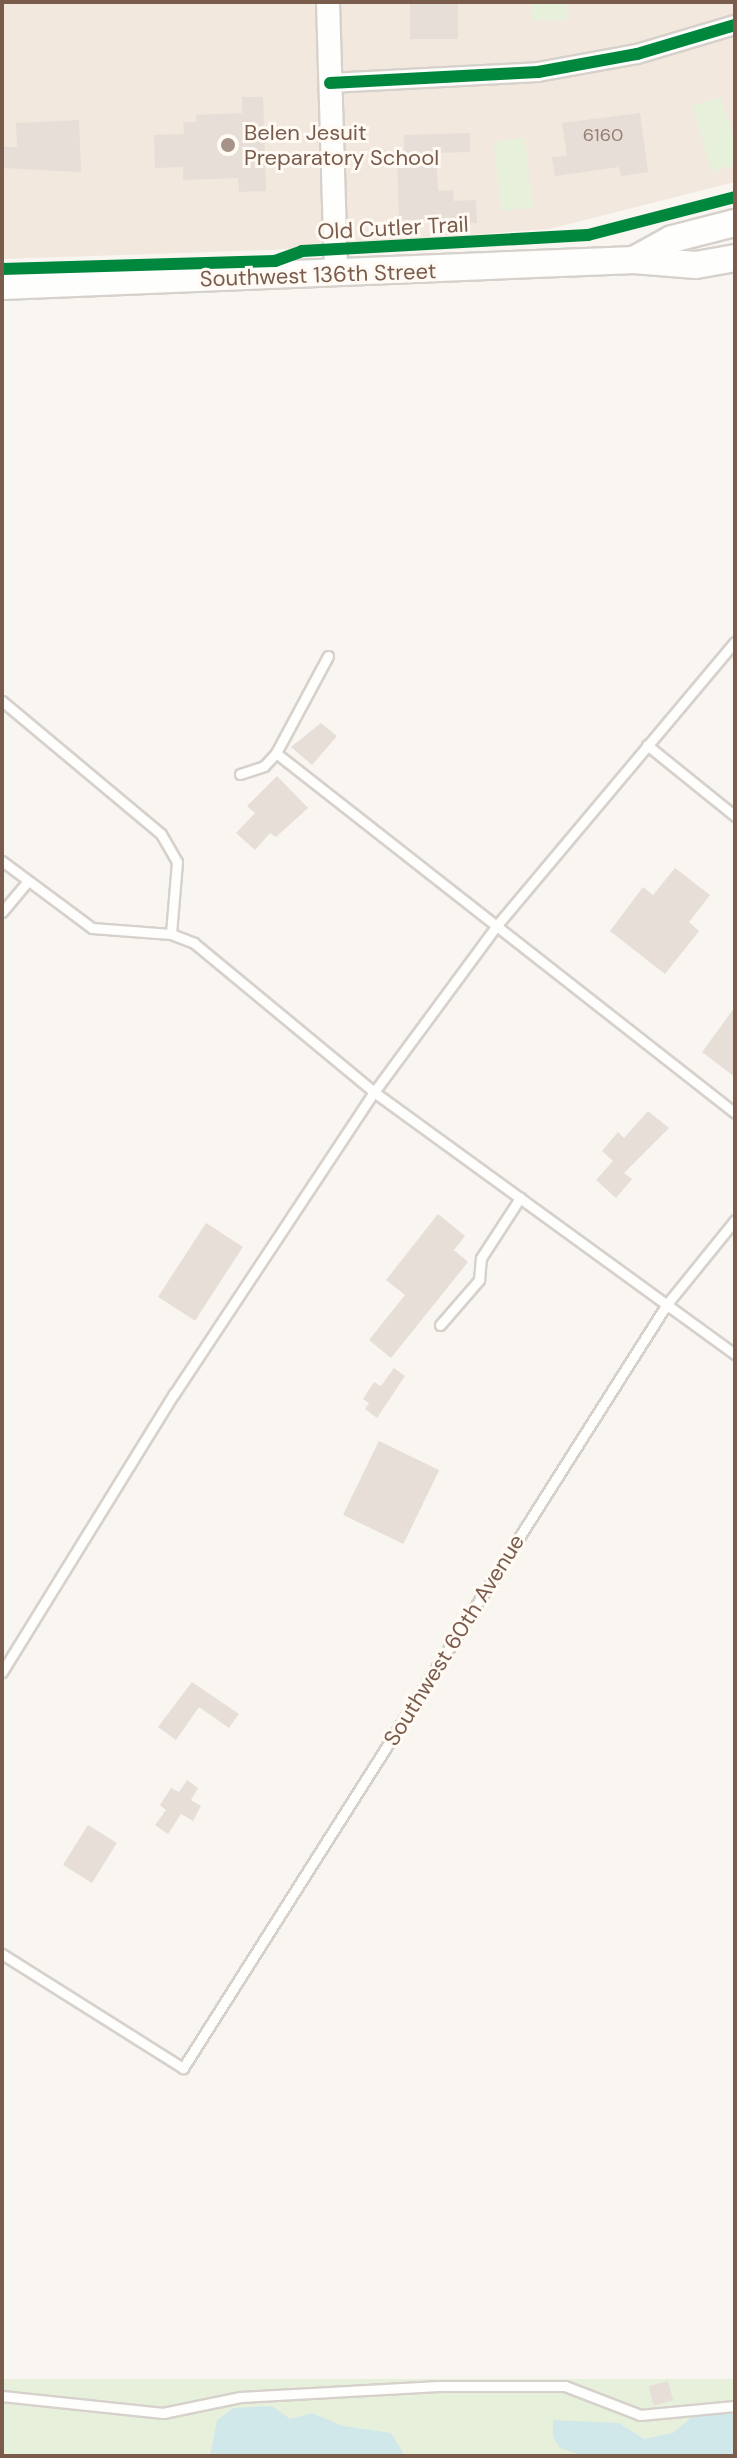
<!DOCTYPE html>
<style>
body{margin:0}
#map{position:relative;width:737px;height:2458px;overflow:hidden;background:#f9f5f0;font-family:"DM Sans",sans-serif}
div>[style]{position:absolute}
.residential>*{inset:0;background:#f2e8de}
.green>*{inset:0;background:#e7f0db;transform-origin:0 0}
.water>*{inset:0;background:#d0e8ea}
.building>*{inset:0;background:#e6ded7;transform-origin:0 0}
.roads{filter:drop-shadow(2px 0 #d7d1cb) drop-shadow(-2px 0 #d7d1cb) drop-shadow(0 2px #d7d1cb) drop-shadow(0 -2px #d7d1cb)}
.service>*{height:9px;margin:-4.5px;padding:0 4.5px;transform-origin:4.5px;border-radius:4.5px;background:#fefefd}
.minor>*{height:18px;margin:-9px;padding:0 9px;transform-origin:9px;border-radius:9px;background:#fefefd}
.tertiary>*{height:22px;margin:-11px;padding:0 11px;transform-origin:11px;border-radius:11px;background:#fefefd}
.secondary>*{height:26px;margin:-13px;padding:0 13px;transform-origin:13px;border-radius:13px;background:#fefefd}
.cycleway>*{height:12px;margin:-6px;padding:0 6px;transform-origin:6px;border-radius:6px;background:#00873e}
.dots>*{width:22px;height:22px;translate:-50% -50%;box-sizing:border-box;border:4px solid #fffaf3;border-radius:50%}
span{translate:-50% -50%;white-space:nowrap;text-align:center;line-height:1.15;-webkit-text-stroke:6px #fffaf3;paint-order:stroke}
.number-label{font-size:18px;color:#977e72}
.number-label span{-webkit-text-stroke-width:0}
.poi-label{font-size:22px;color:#7a5c4d}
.left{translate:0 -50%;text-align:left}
.street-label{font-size:22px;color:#7a5c4d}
.frame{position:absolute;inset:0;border:4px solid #7a5c4d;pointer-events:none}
</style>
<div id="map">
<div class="residential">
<div style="clip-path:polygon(2px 2px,735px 2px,735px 182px,549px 229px,272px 250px,2px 259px)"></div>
</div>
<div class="green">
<div style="left:531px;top:2px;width:36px;height:18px"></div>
<div style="clip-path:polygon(721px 97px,735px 143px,735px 165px,712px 172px,692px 106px)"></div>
<div style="left:525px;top:138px;width:70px;height:32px;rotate:83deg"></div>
<div style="left:2px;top:2379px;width:733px;height:77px"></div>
</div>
<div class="water">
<div style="clip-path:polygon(272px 2406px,290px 2419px,312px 2413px,343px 2426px,391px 2433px,405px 2456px,210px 2456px,217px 2420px,234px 2408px)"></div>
<div style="clip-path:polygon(735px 2412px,735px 2456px,584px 2456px,560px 2448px,553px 2437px,553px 2420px,619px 2423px,644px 2439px,673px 2433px,693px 2416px)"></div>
</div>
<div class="building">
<div style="left:410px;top:2px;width:48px;height:37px"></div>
<div style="clip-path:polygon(242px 97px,263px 97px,266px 191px,239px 192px,238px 178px,183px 180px,183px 167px,155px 168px,154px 135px,184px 134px,183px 122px,197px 122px,196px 115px,242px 113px)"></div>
<div style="clip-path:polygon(640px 113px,648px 172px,621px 176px,619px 167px,555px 176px,552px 157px,567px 156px,562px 123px)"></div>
<div style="clip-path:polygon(79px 120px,81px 172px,3px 168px,2px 147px,17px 147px,16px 123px)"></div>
<div style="clip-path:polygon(470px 133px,470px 152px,436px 153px,438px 191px,453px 190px,454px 201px,476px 200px,477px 223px,399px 220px,397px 159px,405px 159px,404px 135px)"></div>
<div style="clip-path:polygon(321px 723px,337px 736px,312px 765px,291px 747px)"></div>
<div style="clip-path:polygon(277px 776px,308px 808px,276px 837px,270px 833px,255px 850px,236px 833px,255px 813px,247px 806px)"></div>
<div style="clip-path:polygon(675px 868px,710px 895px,689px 922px,699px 931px,665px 974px,610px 931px,643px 887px,653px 895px)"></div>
<div style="clip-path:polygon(735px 1007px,735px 1077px,702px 1052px)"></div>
<div style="clip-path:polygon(648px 1111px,669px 1128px,624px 1173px,632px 1179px,616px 1198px,596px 1180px,613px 1161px,602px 1151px,618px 1132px,624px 1138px)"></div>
<div style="clip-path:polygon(438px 1214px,465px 1236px,454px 1250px,468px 1262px,391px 1358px,369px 1340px,405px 1295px,386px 1280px)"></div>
<div style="left:206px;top:1223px;width:44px;height:88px;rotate:33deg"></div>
<div style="clip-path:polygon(394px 1368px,405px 1376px,377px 1418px,365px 1409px,369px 1403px,363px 1399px,374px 1382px,381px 1386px)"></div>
<div style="left:379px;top:1441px;width:67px;height:82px;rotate:26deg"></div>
<div style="clip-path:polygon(192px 1682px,239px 1714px,229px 1728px,199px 1707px,176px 1740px,158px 1727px)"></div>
<div style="clip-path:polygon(187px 1780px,198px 1788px,191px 1800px,201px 1806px,193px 1821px,181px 1814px,168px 1834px,155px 1825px,166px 1810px,160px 1805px,171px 1788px,179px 1792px)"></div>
<div style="left:88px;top:1825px;width:34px;height:47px;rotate:32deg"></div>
<div style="left:668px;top:2381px;width:20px;height:20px;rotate:75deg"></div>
</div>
<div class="roads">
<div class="service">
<div style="left:328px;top:656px;width:110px;rotate:118.2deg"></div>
<div style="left:276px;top:753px;width:583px;rotate:38.11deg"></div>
<div style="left:2px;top:701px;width:207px;rotate:39.9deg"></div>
<div style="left:161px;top:834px;width:32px;rotate:60deg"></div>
<div style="left:177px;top:862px;width:72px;rotate:94.8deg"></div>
<div style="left:647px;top:745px;width:113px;rotate:38.9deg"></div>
<div style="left:240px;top:774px;width:25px;rotate:-18deg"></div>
<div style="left:264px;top:766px;width:18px;rotate:-47deg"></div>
<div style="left:2px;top:861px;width:112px;rotate:36.7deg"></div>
<div style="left:92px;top:928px;width:79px;rotate:4.3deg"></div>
<div style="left:171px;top:934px;width:25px;rotate:21deg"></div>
<div style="left:194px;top:943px;width:234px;rotate:39.6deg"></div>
<div style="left:374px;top:1092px;width:446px;rotate:36deg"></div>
<div style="left:2px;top:912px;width:39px;rotate:-50deg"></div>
<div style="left:440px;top:1325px;width:60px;rotate:-49.1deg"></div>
<div style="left:479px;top:1280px;width:22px;rotate:-85deg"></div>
<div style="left:481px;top:1258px;width:72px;rotate:-57deg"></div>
<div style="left:2px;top:1672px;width:327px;rotate:-58.3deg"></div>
<div style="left:174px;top:1394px;width:362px;rotate:-56.5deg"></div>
<div style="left:374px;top:1092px;width:209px;rotate:-53.6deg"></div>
<div style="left:498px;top:924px;width:368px;rotate:-50deg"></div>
<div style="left:2px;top:1954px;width:214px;rotate:32.2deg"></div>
<div style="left:183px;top:2068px;width:904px;rotate:-57.65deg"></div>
<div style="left:667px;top:1304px;width:108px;rotate:-51deg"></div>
<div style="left:2px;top:2396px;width:162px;rotate:6deg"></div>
<div style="left:163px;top:2413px;width:79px;rotate:-11.7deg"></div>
<div style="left:240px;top:2397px;width:199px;rotate:-3.2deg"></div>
<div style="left:439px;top:2386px;width:126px"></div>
<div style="left:565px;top:2386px;width:80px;rotate:21.1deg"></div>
<div style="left:640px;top:2415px;width:95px;rotate:-5.4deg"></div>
</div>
<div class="minor">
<div style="left:330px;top:83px;width:208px;rotate:-3deg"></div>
<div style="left:538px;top:72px;width:101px;rotate:-10.3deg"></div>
<div style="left:637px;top:54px;width:102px;rotate:-16.5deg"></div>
</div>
<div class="tertiary">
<div style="left:328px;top:2px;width:271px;rotate:88.3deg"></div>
</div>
<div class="secondary">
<div style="left:634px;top:260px;width:43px;rotate:-28.9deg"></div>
<div style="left:672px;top:239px;width:65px;rotate:-14.3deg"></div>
<div style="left:2px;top:286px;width:633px;rotate:-2.36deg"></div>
<div style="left:634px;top:260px;width:62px;rotate:4.6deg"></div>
<div style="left:696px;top:265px;width:40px;rotate:-10deg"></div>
</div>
</div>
<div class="cycleway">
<div style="left:330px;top:83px;width:208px;rotate:-3deg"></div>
<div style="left:538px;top:72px;width:101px;rotate:-10.3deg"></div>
<div style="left:637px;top:54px;width:102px;rotate:-16.5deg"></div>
<div style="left:2px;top:269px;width:273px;rotate:-1.7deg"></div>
<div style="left:275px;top:261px;width:29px;rotate:-20deg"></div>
<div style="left:302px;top:251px;width:286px;rotate:-3.2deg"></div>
<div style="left:588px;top:235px;width:152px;rotate:-14.5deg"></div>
</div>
<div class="dots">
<div style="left:228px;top:145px;background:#a69286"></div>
</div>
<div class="number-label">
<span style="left:603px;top:135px">6160</span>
</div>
<div class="poi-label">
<span class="left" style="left:244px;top:145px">Belen Jesuit<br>Preparatory School</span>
</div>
<div class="street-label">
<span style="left:393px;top:228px;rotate:-3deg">Old Cutler Trail</span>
<span style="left:318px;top:275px;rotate:-2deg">Southwest 136th Street</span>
<span style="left:454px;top:1640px;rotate:-58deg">Southwest 60th Avenue</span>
</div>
<div class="frame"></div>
</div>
